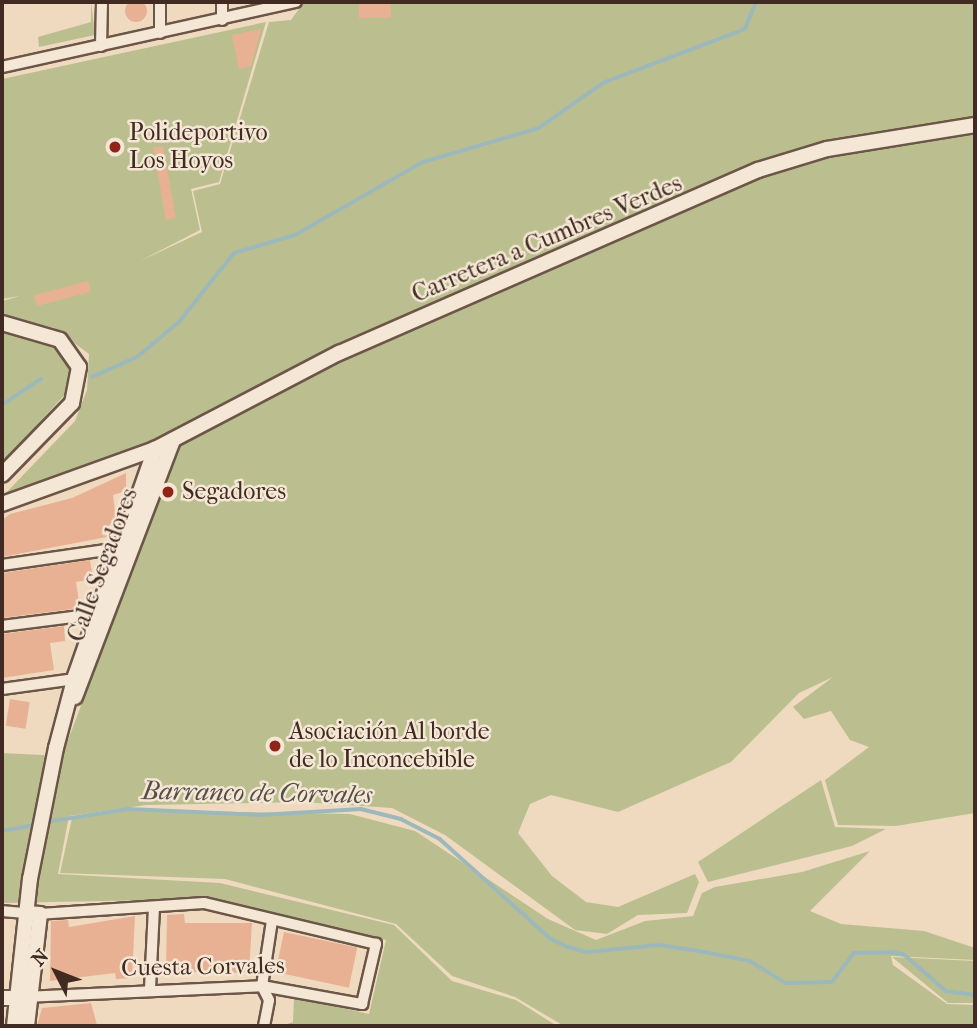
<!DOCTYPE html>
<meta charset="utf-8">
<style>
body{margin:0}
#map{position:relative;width:977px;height:1028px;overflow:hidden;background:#efdabf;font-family:"IM FELL French Canon",serif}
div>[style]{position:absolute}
.green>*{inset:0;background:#bbbf90}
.stream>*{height:3.5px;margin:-1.75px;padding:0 1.75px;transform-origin:1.75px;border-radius:1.75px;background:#9db8bb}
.building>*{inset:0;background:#e9b194;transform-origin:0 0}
.round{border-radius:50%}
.roads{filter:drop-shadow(2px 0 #6c5648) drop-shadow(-2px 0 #6c5648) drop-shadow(0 2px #6c5648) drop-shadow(0 -2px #6c5648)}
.minor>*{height:10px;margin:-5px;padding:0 5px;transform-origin:5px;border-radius:5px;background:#f5e7d5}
.tertiary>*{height:14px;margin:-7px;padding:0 7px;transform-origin:7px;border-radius:7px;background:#f5e7d5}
.dots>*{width:19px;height:19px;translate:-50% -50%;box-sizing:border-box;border:4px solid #f5e7d5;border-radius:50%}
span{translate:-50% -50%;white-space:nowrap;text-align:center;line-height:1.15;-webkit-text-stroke:5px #f5e7d5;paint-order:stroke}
.poi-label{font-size:24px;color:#402a21}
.left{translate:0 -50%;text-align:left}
.street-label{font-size:24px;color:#402a21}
.water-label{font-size:26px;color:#574e48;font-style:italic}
.frame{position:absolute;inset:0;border:4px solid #402a21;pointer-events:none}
.north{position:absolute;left:21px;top:937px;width:70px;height:70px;-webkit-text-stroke:5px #f5e7d5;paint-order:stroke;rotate:312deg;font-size:19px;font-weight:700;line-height:28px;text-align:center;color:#402a21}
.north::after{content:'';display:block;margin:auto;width:24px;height:32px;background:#402a21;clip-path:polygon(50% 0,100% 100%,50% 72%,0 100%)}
</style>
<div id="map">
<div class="green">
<div style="clip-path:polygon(91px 2px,95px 35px,39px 47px,38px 37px,91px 22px)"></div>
<div style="clip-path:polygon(304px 2px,975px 2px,975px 813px,896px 826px,838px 825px,825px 780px,869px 747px,850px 740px,831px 711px,804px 719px,793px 707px,833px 677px,799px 693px,731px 762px,618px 812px,551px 795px,530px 804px,518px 833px,552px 876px,586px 902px,618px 907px,695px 874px,699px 882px,687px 913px,638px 915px,607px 934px,575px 930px,445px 835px,392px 808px,303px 802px,146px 805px,69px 816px,58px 874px,220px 883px,394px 925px,452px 981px,516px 1000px,557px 1026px,282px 1026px,293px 1022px,294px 997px,369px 1014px,386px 940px,206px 899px,2px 903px,2px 753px,62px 756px,181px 441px,2px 497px,75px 421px,87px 390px,89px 354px,54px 328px,2px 314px,2px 301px,20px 296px,2px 299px,2px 79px,266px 22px,219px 182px,191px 189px,200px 230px,140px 261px,202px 232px,193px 191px,220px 184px,269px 22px,291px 20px)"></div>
<div style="clip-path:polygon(2px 330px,51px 346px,65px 356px,70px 372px,68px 391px,2px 463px)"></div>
<div style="clip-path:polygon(821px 780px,835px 827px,886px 829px,852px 846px,708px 882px,698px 862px)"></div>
<div style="clip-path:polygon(128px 810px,350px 814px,415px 831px,548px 919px,596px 940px,645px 921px,693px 916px,702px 893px,715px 887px,802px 872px,870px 851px,810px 911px,841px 924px,924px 931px,975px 948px,975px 960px,891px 956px,893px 965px,947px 1004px,975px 1005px,975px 1026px,564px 1026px,515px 997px,452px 976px,396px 924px,225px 879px,60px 873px,72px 818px)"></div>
<div style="clip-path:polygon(892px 957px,975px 961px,975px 1003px,948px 1003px)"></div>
</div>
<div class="stream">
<div style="left:92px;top:377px;width:49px;rotate:-24deg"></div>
<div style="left:137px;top:357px;width:55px;rotate:-39.8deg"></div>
<div style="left:179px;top:322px;width:88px;rotate:-51.4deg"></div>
<div style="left:234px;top:253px;width:64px;rotate:-16.4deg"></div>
<div style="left:295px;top:235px;width:147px;rotate:-29.7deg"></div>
<div style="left:423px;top:162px;width:121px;rotate:-16.3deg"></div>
<div style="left:539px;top:128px;width:78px;rotate:-35.1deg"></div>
<div style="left:603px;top:83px;width:152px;rotate:-20.8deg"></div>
<div style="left:745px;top:29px;width:29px;rotate:-68deg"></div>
<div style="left:2px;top:405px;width:47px;rotate:-33.7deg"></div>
<div style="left:46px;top:822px;width:83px;rotate:-9deg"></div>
<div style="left:128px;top:809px;width:132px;rotate:2.6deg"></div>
<div style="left:260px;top:815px;width:101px;rotate:-3.4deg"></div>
<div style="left:361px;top:809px;width:41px;rotate:14deg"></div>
<div style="left:401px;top:819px;width:44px;rotate:27.1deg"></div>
<div style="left:440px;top:839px;width:149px;rotate:42deg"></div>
<div style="left:551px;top:939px;width:19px;rotate:25deg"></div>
<div style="left:568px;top:947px;width:20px;rotate:15deg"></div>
<div style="left:587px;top:952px;width:72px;rotate:-5.6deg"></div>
<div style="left:659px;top:945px;width:40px;rotate:8.5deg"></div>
<div style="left:699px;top:951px;width:52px;rotate:11.1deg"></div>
<div style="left:750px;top:961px;width:42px;rotate:31.4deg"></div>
<div style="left:786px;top:983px;width:46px;rotate:-1.2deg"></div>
<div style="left:832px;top:982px;width:36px;rotate:-53deg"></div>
<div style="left:854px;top:953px;width:39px;rotate:-1deg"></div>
<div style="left:893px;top:952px;width:12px;rotate:14deg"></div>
<div style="left:905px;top:955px;width:55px;rotate:41.3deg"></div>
<div style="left:946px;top:991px;width:29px;rotate:8deg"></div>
<div style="left:2px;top:831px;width:34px;rotate:-10deg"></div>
</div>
<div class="building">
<div class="round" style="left:125px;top:0;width:22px;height:22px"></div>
<div style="left:359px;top:2px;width:32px;height:16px"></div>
<div style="clip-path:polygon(261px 29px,251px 66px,239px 69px,232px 35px)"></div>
<div style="left:163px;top:146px;width:73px;height:10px;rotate:80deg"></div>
<div style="left:88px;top:281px;width:11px;height:56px;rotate:75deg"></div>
<div style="clip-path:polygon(126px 473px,126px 491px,113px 495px,116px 519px,105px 529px,107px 537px,2px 557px,2px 520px,10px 514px,72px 498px)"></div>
<div style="clip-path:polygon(90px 560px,93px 579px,76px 582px,80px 608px,2px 618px,2px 573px)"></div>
<div style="clip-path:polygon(64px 626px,65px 641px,50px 643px,54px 670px,2px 678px,2px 634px)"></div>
<div style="left:10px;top:699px;width:20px;height:27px;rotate:9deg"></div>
<div style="clip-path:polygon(184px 914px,185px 923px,252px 923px,249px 972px,232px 973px,232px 967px,166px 976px,167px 915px)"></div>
<div style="clip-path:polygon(135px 916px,132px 978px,116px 979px,115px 973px,50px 981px,51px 921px,68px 920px,69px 927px)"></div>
<div style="left:284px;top:932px;width:75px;height:41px;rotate:12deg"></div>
<div style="clip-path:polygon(91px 1003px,97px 1025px,37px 1026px,42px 1008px)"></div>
</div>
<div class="roads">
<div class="minor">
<div style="left:222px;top:20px;width:18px;rotate:-90deg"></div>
<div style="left:160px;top:33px;width:31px;rotate:-90deg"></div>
<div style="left:101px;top:46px;width:44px;rotate:-88.7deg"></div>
<div style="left:2px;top:67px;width:301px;rotate:-12.5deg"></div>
<div style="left:2px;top:565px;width:119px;rotate:-8.2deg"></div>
<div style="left:2px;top:626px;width:95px;rotate:-7.3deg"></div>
<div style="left:2px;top:689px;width:81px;rotate:-7.8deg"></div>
<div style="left:2px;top:911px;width:25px;rotate:5deg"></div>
<div style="left:150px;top:989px;width:82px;rotate:-87.2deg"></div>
<div style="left:24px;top:997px;width:238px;rotate:-2.6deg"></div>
<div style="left:262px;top:986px;width:102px;rotate:10.2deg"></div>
<div style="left:362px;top:1004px;width:62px;rotate:-76.9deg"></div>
<div style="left:376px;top:944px;width:177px;rotate:-166.6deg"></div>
<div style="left:204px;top:903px;width:164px;rotate:176.2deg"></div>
<div style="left:264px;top:1026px;width:26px;rotate:-79deg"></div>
<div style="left:269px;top:1000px;width:16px;rotate:-117deg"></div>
<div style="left:262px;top:986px;width:66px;rotate:-81.3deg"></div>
</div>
<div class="tertiary">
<div style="left:2px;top:323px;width:60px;rotate:16.3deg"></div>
<div style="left:60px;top:340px;width:33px;rotate:55deg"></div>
<div style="left:79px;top:367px;width:37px;rotate:101deg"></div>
<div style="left:72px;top:403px;width:100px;rotate:134.2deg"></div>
<div style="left:2px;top:504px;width:163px;rotate:-19.8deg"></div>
<div style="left:155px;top:449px;width:208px;rotate:-27.6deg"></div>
<div style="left:339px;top:353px;width:457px;rotate:-23.6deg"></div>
<div style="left:758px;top:170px;width:72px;rotate:-16.9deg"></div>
<div style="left:827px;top:149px;width:150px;rotate:-9.2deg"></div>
<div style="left:75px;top:697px;width:275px;rotate:-69.1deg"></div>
<div style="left:27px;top:913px;width:13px;rotate:4deg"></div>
<div style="left:40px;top:914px;width:113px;rotate:96.6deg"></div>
<div style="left:2px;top:998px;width:16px"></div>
<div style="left:14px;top:1026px;width:148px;rotate:-83.8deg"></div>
<div style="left:30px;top:879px;width:134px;rotate:-78.8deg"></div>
<div style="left:56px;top:748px;width:74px;rotate:-75.2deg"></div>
<div style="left:75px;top:676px;width:241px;rotate:-70.6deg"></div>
</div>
</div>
<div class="dots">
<div style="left:115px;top:147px;background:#8f2418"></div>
<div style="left:168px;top:492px;background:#8f2418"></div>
<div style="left:275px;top:746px;background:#8f2418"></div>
</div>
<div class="poi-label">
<span class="left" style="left:129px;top:147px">Polideportivo<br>Los Hoyos</span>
<span class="left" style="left:182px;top:492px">Segadores</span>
<span class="left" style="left:289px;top:746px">Asociación Al borde<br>de lo Inconcebible</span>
</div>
<div class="street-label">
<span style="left:547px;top:239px;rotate:-23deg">Carretera a Cumbres Verdes</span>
<span style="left:103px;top:565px;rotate:-70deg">Calle Segadores</span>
<span style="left:203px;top:967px;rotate:-1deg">Cuesta Corvales</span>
</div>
<div class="water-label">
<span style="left:257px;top:793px;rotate:1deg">Barranco de Corvales</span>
</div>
<div class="frame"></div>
<div class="north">N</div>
</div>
